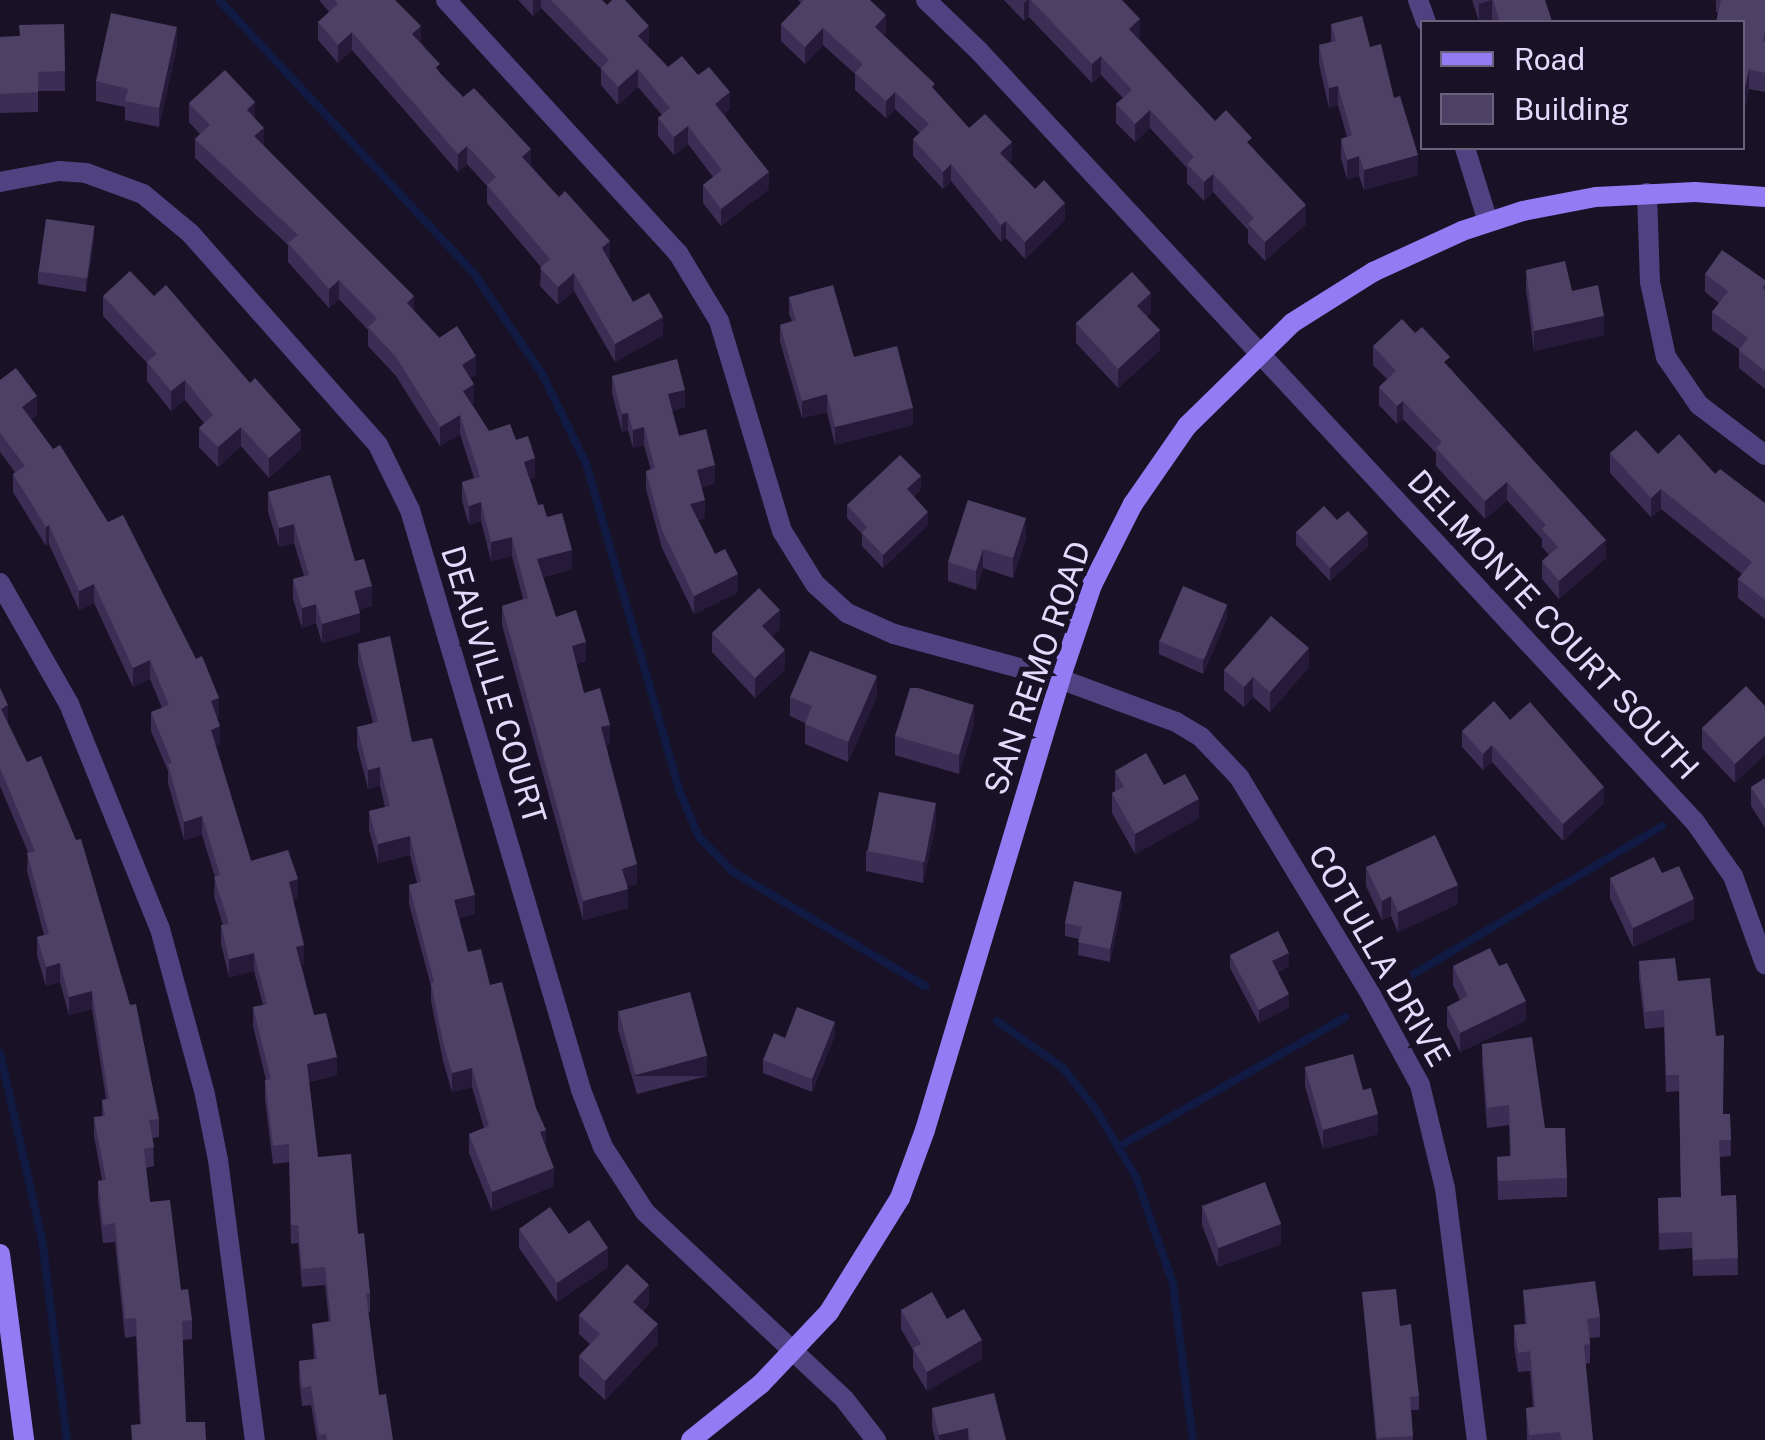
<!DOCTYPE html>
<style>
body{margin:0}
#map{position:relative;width:1765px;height:1440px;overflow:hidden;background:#191227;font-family:"Public Sans",sans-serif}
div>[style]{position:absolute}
.stream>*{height:8px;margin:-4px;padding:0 4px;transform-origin:4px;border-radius:4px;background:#101a42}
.street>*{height:20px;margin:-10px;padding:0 10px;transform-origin:10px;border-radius:10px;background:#4f4281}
.secondary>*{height:20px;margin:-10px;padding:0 10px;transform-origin:10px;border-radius:10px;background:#927bf3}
.wall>*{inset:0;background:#3b2d53}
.shaded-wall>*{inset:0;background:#261a3a;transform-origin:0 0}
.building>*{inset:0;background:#4d4065;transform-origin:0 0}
span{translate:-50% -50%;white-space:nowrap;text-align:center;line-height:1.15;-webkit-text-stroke:10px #191227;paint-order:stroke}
.street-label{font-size:32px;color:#e4dbfc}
.legend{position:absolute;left:1420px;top:20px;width:325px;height:130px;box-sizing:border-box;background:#191227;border:2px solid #6a627c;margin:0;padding:12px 18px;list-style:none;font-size:30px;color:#e4dbfc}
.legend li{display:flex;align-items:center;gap:20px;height:50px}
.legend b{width:50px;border:2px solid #6a627c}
</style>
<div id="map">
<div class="stream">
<div style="left:219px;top:0;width:376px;rotate:47deg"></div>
<div style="left:475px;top:275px;width:117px;rotate:55.8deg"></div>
<div style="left:541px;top:372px;width:102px;rotate:63.7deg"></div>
<div style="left:586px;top:463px;width:342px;rotate:74.1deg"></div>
<div style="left:680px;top:792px;width:49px;rotate:67.1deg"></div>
<div style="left:699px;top:837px;width:47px;rotate:45.9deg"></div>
<div style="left:732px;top:871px;width:225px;rotate:30.8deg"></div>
<div style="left:1387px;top:990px;width:320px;rotate:-30.8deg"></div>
<div style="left:997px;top:1021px;width:81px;rotate:35.5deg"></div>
<div style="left:1063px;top:1068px;width:53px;rotate:51.8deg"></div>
<div style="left:1096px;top:1110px;width:78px;rotate:59.2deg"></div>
<div style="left:1136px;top:1177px;width:113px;rotate:70.9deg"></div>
<div style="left:1173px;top:1284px;width:157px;rotate:82.7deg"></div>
<div style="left:0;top:1053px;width:191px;rotate:77.3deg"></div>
<div style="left:42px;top:1239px;width:203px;rotate:82.9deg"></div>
<div style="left:1118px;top:1147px;width:262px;rotate:-29.7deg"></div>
</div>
<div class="street">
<div style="left:446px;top:0;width:343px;rotate:47.5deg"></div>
<div style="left:678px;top:253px;width:79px;rotate:58.9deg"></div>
<div style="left:719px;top:321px;width:219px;rotate:73.3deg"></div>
<div style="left:782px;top:531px;width:62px;rotate:58.1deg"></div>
<div style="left:815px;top:584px;width:43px;rotate:42.2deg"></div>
<div style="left:847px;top:613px;width:51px;rotate:24.1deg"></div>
<div style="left:894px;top:634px;width:172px;rotate:15.2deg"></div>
<div style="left:1060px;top:679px;width:124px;rotate:20.3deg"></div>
<div style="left:1176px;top:722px;width:29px;rotate:31deg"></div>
<div style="left:1201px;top:737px;width:55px;rotate:46.5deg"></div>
<div style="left:1239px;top:777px;width:255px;rotate:58.8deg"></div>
<div style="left:1371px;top:995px;width:102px;rotate:61.4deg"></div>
<div style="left:1420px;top:1085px;width:106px;rotate:76.4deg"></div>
<div style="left:1445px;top:1188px;width:254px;rotate:82.8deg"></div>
<div style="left:926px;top:0;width:74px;rotate:43.9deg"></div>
<div style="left:979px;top:51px;width:1052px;rotate:47.12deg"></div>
<div style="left:1695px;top:822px;width:66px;rotate:54.9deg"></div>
<div style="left:1733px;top:876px;width:94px;rotate:70deg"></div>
<div style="left:1418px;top:0;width:23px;rotate:70deg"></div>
<div style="left:1465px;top:148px;width:77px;rotate:72.7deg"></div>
<div style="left:0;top:182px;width:60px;rotate:-10.6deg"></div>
<div style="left:59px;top:171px;width:27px;rotate:4deg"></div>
<div style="left:86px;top:173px;width:61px;rotate:20.2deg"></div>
<div style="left:143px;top:194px;width:61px;rotate:39.7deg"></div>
<div style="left:190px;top:233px;width:283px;rotate:48.4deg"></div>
<div style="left:378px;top:445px;width:72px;rotate:63.8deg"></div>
<div style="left:410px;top:510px;width:605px;rotate:73.57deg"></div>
<div style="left:581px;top:1090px;width:61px;rotate:68.9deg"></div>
<div style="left:603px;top:1147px;width:77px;rotate:57.1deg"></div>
<div style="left:645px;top:1212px;width:274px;rotate:43.2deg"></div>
<div style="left:845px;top:1400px;width:51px;rotate:52.2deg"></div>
<div style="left:1647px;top:193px;width:89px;rotate:88.1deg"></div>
<div style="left:1650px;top:282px;width:77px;rotate:78deg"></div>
<div style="left:1666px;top:357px;width:58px;rotate:55.5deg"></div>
<div style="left:1699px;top:405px;width:83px;rotate:37.1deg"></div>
<div style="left:0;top:583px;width:139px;rotate:60.3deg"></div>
<div style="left:69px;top:704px;width:243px;rotate:68deg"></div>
<div style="left:160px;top:929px;width:172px;rotate:74.8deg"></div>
<div style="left:205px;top:1095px;width:66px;rotate:78.7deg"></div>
<div style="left:218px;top:1160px;width:282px;rotate:82.5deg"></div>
</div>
<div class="secondary">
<div style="left:0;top:1254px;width:188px;rotate:82.6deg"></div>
<div style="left:691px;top:1440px;width:90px;rotate:-38.7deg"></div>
<div style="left:761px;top:1384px;width:99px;rotate:-46.6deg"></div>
<div style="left:829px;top:1312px;width:134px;rotate:-58.1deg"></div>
<div style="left:900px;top:1198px;width:72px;rotate:-69.8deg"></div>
<div style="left:925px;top:1130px;width:471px;rotate:-73.3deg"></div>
<div style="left:1060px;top:679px;width:99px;rotate:-71.2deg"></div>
<div style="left:1092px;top:585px;width:91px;rotate:-63.2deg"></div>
<div style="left:1133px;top:504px;width:95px;rotate:-55.3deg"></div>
<div style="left:1187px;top:426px;width:147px;rotate:-44.4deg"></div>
<div style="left:1292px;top:323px;width:96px;rotate:-32.2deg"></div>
<div style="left:1373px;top:272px;width:98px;rotate:-24.7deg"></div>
<div style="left:1462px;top:231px;width:64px;rotate:-18.2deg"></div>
<div style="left:1523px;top:211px;width:74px;rotate:-10.9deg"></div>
<div style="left:1596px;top:197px;width:99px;rotate:-2.9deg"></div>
<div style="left:1695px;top:192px;width:70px;rotate:4.1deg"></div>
</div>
<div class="wall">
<div style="clip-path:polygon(319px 0,395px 0,440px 73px,531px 166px,610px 259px,609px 260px,633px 302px,663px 335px,615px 362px,574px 291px,558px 305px,540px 286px,541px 267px,487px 203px,487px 186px,467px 164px,458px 172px,352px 50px,338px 63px,318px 40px,318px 22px,329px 12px)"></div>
<div style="clip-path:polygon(518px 0,602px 0,649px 43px,647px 45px,668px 67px,698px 75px,730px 109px,724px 114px,769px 189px,721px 226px,703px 203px,703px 185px,713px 177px,688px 144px,674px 155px,658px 136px,658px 118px,662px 115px,638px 87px,618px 105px,601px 85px,601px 69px,541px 8px,533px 16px)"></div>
<div style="clip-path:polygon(798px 0,870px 0,886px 32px,883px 35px,969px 128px,1012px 159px,1009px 162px,1065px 220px,1025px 259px,1006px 238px,1001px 242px,951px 181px,943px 189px,913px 156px,913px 139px,920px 133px,895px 109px,886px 118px,855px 90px,855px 74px,823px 45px,805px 64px,781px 41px,781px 24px,801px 3px)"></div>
<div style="clip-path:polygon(1004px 0,1122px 0,1140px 38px,1139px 39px,1215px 121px,1252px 147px,1306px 224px,1265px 261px,1248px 243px,1248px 230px,1213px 192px,1204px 201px,1187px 183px,1187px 168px,1150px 128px,1135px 142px,1116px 123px,1116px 104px,1123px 98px,1101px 75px,1092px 83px,1029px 17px,1024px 21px)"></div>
<div style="clip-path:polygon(1472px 0,1545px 0,1552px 22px,1494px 22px,1492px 19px,1479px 22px)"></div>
<div style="clip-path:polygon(1716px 0,1765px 0,1765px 92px,1749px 89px,1742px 120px,1742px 22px,1716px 12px)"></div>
<div style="clip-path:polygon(64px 24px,65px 91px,38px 91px,38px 112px,0 113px,0 37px,19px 36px)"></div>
<div style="clip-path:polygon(1331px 24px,1370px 47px,1394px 98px,1418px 175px,1364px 190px,1359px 176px,1347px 179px,1341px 158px,1341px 139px,1347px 137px,1338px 105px,1329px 108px,1319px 64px,1319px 45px,1331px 42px)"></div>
<div style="clip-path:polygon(177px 46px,159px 127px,125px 120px,125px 107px,96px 101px,96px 81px)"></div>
<div style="clip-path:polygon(189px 103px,255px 119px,264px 146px,414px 311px,476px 375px,470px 378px,474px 403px,472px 404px,489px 431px,516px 440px,535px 477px,530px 479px,538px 505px,547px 517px,572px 569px,543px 577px,556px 617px,586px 661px,576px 664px,584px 693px,610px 744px,606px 745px,637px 884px,627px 886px,628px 908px,583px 920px,502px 625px,502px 606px,523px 599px,512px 556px,491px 561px,481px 521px,469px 525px,462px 501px,462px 482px,474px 478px,460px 434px,440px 446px,396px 376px,368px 346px,368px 330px,339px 299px,329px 308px,288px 262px,288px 245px,195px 158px,195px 139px,200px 134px,189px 122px)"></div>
<div style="clip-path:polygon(94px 239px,86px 292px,38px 284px,38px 271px)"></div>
<div style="clip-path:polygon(1526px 270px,1572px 291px,1604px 335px,1534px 351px,1526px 290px)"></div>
<div style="clip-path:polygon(1705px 274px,1765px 280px,1765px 389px,1739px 368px,1739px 349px,1712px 330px,1712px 312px,1719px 303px,1705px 292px)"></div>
<div style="clip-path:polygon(103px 296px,301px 449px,269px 478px,241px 446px,218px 467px,199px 447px,199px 428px,204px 423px,185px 400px,171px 411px,147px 381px,147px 363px,103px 316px)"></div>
<div style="clip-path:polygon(789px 297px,854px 357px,913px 425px,835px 445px,827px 412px,802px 418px,780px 342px,780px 325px,792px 321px,789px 314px)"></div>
<div style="clip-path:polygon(1151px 312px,1147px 316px,1160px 350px,1118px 388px,1076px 343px,1076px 323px)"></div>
<div style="clip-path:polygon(1373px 346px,1450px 368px,1606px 558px,1559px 599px,1542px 579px,1542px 561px,1549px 555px,1542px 547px,1542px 539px,1507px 500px,1485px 519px,1436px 466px,1436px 453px,1403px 419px,1397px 424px,1379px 405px,1379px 387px,1387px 379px,1373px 365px)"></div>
<div style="clip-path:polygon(612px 376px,685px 407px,672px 411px,679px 436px,715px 483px,702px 487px,705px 518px,698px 520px,715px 554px,738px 592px,694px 614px,662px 548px,646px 489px,646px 471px,651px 470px,644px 445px,633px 448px,628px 430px,622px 432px,612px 393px)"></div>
<div style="clip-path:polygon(0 380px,37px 415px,31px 419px,219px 716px,217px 717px,220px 744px,216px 746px,251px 861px,298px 898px,293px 899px,304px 964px,301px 964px,314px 1015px,337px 1075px,309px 1082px,318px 1157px,358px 1234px,370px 1293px,370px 1312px,368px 1312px,379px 1395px,393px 1440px,317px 1440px,311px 1405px,302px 1406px,299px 1379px,299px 1361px,314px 1359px,312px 1324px,329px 1322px,325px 1285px,302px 1287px,298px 1243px,291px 1244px,289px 1162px,273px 1164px,265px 1099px,265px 1080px,266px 1080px,253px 1026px,253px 1007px,263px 1005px,254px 971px,229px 977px,221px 944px,221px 925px,223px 925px,214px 896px,215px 877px,202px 835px,184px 840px,168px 783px,168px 771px,151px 731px,151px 712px,162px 708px,150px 679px,133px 687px,94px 603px,79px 610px,49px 544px,46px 546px,13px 492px,13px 474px,15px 472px,0 452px)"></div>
<div style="clip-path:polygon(1610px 453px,1658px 454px,1715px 474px,1765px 503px,1765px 619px,1738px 598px,1738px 579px,1742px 574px,1661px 509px,1651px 517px,1610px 473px)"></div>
<div style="clip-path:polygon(921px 489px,914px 496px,928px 525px,883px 568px,862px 546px,862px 534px,847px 518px,847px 505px)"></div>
<div style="clip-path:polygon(268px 492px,355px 561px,372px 606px,359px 609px,360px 632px,322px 643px,316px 623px,302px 628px,293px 599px,293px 579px,304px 576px,294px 543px,279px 547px,268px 512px)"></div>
<div style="clip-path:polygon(968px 500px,1026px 538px,1013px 578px,983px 568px,976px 590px,948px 581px,948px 562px)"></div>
<div style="clip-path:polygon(1337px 520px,1368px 546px,1330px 581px,1296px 545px,1296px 532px)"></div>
<div style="clip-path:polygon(1227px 618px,1203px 674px,1159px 654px,1159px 641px)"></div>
<div style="clip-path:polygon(780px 629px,772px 636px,785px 669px,755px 698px,712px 652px,712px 633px)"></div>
<div style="clip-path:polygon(358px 644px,412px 742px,475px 914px,459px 918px,468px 952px,490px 985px,546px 1147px,554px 1186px,492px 1211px,469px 1153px,469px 1134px,484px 1128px,472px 1087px,452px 1092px,443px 1061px,431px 1001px,431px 986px,409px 904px,409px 885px,417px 883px,410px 855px,378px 863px,369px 830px,369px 811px,385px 807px,380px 786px,368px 789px,357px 746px,357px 727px,373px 723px,358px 663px)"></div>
<div style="clip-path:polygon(1309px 667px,1270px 712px,1253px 697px,1244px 707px,1224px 690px,1224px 670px)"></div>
<div style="clip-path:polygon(0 688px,8px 724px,159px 1119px,159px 1137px,153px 1138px,154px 1166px,146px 1168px,150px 1202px,192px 1320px,192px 1339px,183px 1340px,140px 1425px,136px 1336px,125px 1338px,115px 1242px,103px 1243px,98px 1199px,98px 1181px,102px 1180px,94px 1136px,94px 1117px,102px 1116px,102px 1100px,106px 1099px,92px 1009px,69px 1015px,60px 982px,46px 986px,37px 956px,37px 937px,44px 935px,27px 871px,28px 852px,0 786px)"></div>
<div style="clip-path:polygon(877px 696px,848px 762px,805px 744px,805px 723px,790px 716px,790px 697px)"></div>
<div style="clip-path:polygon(1765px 706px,1735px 783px,1702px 748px,1702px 728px)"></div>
<div style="clip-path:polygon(1510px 720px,1604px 803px,1563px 841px,1492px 762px,1483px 770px,1462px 747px,1462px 731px)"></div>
<div style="clip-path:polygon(974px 724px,959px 774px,895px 755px,895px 736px)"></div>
<div style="clip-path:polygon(1115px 771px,1199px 818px,1135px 854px,1112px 813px,1112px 793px,1115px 791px)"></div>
<div style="clip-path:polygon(1765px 778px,1765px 828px,1751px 806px,1751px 787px)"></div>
<div style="clip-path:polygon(936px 823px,923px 883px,866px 871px,866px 851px)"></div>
<div style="clip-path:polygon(1366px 867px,1458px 904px,1398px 932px,1391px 916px,1382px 920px,1366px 886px)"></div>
<div style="clip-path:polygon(1662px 873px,1694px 919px,1633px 947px,1610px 898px,1610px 878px)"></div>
<div style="clip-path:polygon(1122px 905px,1110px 962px,1078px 955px,1079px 939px,1065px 936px,1065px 923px)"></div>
<div style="clip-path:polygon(1230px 955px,1289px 966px,1278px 972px,1289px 1007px,1259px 1023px,1230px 968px)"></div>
<div style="clip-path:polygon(1639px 961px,1678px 981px,1723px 1114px,1730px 1114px,1731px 1156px,1720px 1157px,1721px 1196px,1736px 1195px,1738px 1275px,1693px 1276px,1692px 1248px,1659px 1250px,1658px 1198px,1681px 1197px,1679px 1091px,1666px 1092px,1664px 1027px,1645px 1029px,1639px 978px)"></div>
<div style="clip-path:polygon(1453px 966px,1526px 1020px,1460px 1052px,1447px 1026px,1447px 1007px,1460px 1000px,1453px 985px)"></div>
<div style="clip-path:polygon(618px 1010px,707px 1076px,637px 1094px,618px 1030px)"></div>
<div style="clip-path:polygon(835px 1035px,812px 1092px,763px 1073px,763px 1060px,785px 1038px)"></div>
<div style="clip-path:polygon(1482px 1044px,1545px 1128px,1567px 1178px,1567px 1197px,1498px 1200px,1497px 1157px,1510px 1156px,1509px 1125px,1487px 1128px,1482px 1063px)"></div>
<div style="clip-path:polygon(1305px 1067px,1363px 1090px,1378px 1134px,1323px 1149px,1305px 1086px)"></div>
<div style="clip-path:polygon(1202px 1205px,1281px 1244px,1218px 1267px,1202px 1225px)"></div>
<div style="clip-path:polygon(519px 1229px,569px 1234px,608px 1267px,557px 1302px,519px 1248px)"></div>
<div style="clip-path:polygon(1523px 1290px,1600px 1317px,1600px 1337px,1590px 1338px,1590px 1363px,1585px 1364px,1593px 1440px,1527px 1440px,1526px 1408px,1533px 1407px,1530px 1371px,1518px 1372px,1514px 1345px,1514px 1325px,1525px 1324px)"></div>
<div style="clip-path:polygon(1362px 1292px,1400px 1326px,1419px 1396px,1419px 1410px,1411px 1410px,1413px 1440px,1376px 1440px)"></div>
<div style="clip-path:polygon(649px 1304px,643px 1311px,658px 1344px,605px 1400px,579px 1376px,579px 1356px,590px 1344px,579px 1334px,579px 1315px)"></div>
<div style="clip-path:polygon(901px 1310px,947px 1319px,982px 1359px,927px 1391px,913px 1368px,913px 1350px,901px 1329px)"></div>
<div style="clip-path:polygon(932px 1408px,1006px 1440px,935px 1440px,932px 1427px)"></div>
</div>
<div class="shaded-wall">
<div style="clip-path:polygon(533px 0,541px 0,541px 8px,533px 16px)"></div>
<div style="clip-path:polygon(1027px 0,1029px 0,1029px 17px,1024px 21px,1024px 3px)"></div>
<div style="clip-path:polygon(1492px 0,1492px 19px,1479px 22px,1479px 4px)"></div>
<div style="clip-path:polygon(886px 15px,886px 32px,875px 44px,875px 27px)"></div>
<div style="clip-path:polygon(1140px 19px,1140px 38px,1129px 48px,1129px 29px)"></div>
<div style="clip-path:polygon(421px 26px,421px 44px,412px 34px)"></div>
<div style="clip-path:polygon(649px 26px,649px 43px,638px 53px,638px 36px)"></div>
<div style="clip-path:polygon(177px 27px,177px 46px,159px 127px,159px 108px)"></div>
<div style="clip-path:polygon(823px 28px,823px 45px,805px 64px,805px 47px)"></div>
<div style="clip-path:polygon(352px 32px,352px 50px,338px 63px,338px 45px)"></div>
<div style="clip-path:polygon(1101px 56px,1101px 75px,1092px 83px,1092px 64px)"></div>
<div style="clip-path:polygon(638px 69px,638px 87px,618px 105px,618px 87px)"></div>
<div style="clip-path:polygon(1749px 69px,1749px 89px,1742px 120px,1742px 101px)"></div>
<div style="clip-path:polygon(1338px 86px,1338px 105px,1329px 108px,1329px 88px)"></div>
<div style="clip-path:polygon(730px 92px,730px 109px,715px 121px,715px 104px)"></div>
<div style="clip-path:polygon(895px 92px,895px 109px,886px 118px,886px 101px)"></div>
<div style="clip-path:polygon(255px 102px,255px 122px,247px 110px)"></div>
<div style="clip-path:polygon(1150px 110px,1150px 128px,1135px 142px,1135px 124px)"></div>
<div style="clip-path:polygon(688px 126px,688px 144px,674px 155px,674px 137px)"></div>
<div style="clip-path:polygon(264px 128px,264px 147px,254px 136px)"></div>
<div style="clip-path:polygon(1012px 142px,1012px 159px,1000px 170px,1000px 153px)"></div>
<div style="clip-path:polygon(467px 146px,467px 164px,458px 172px,458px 154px)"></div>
<div style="clip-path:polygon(531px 149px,531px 167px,522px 157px)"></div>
<div style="clip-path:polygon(1418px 155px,1418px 175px,1364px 190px,1364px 170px)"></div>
<div style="clip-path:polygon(1359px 156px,1359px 176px,1347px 179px,1347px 160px)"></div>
<div style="clip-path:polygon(951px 164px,951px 181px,943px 189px,943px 172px)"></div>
<div style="clip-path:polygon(769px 172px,769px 189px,721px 226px,721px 209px)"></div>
<div style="clip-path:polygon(1213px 174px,1213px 192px,1204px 201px,1204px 182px)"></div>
<div style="clip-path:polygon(1065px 203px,1065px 220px,1025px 259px,1025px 242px)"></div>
<div style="clip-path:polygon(1306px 205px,1306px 224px,1265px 261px,1265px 242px)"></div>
<div style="clip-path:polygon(1006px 221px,1006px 238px,1001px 242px,1001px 225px)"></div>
<div style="clip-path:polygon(94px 226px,94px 239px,86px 292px,86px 279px)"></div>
<div style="clip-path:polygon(610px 241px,610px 259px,602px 266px,602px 248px)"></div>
<div style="clip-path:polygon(574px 273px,574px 291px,558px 305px,558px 287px)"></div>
<div style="clip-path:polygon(339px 280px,339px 299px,329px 308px,329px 289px)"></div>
<div style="clip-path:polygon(1151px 293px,1151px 312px,1137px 325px,1137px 306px)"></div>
<div style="clip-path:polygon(414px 296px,414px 315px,407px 303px)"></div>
<div style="clip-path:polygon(1604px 316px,1604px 335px,1534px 351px,1534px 331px)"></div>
<div style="clip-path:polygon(663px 317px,663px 335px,615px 362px,615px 344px)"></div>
<div style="clip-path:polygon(1160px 330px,1160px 350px,1118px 388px,1118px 369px)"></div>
<div style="clip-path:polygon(476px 356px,476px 375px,462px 384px,462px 365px)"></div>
<div style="clip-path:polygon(185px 380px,185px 400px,171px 411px,171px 391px)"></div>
<div style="clip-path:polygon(474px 384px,474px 403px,463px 410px,463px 391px)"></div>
<div style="clip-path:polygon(685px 390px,685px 407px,668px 412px,668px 394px)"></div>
<div style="clip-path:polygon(827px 394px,827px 412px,802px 418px,802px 401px)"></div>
<div style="clip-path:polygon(37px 396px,37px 415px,22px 426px,22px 407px)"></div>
<div style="clip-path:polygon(1403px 401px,1403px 419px,1397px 424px,1397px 406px)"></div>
<div style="clip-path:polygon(913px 408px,913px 425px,835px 445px,835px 427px)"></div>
<div style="clip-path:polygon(628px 413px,628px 430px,622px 432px,622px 414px)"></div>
<div style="clip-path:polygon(460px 415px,460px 434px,440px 446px,440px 427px)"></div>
<div style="clip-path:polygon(241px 427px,241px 446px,218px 467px,218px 447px)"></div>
<div style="clip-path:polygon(644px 427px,644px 445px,633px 448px,633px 430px)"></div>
<div style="clip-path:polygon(301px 430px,301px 449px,269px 478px,269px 458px)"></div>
<div style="clip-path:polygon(535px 458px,535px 477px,524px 481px,524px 462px)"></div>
<div style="clip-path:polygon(715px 465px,715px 483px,697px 488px,697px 470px)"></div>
<div style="clip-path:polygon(921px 476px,921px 489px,907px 502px,907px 489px)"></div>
<div style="clip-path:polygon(1507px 482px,1507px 500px,1485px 519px,1485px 501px)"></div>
<div style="clip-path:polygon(1661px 489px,1661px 509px,1651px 517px,1651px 498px)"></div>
<div style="clip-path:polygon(705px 500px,705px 518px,690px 522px,690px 504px)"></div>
<div style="clip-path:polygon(481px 502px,481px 521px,469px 525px,469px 506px)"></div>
<div style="clip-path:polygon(928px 512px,928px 525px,883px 568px,883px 555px)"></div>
<div style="clip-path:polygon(1026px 518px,1026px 538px,1013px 578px,1013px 558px)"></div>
<div style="clip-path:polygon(294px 524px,294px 543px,279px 547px,279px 528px)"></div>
<div style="clip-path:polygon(49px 525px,49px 544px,46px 546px,46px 527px)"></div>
<div style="clip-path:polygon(1368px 533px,1368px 546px,1330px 581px,1330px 568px)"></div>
<div style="clip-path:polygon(512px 537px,512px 556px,491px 561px,491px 542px)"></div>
<div style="clip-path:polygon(1606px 540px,1606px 558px,1559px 599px,1559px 581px)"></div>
<div style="clip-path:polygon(983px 549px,983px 568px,976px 590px,976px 571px)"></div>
<div style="clip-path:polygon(572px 550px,572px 569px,537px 578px,537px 559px)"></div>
<div style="clip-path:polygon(738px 574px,738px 592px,694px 614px,694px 596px)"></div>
<div style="clip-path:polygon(94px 584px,94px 603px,79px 610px,79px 591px)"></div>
<div style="clip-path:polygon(372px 586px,372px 606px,354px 611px,354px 591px)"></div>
<div style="clip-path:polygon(316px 604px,316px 623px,302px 628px,302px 608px)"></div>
<div style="clip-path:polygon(1227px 605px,1227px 618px,1203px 674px,1203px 660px)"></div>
<div style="clip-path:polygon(780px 610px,780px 629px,762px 646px,762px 626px)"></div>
<div style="clip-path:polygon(360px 613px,360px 632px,322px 643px,322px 624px)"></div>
<div style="clip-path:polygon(586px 642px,586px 661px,572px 665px,572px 646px)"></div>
<div style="clip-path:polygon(1309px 648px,1309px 667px,1270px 712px,1270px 692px)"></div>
<div style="clip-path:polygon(785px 650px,785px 669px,755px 698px,755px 678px)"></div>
<div style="clip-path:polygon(150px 660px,150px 679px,133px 687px,133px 668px)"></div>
<div style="clip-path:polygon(877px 676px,877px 696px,848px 762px,848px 742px)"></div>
<div style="clip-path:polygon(1253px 677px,1253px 697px,1244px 707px,1244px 687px)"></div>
<div style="clip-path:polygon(219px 698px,219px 716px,211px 720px,211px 701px)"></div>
<div style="clip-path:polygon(8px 705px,8px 724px,1px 709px)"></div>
<div style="clip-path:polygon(974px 705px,974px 724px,959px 774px,959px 755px)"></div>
<div style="clip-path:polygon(610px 725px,610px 744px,601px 746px,601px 727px)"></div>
<div style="clip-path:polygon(220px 726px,220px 744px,211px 748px,211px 730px)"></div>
<div style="clip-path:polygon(1765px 736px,1765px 755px,1735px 783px,1735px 764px)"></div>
<div style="clip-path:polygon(1492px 745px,1492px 762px,1483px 770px,1483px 754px)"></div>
<div style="clip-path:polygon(380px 767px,380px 786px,368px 789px,368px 770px)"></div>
<div style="clip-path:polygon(1604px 787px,1604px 803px,1563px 841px,1563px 824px)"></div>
<div style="clip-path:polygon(1199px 799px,1199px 818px,1135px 854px,1135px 834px)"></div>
<div style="clip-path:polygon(936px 803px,936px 823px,923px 883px,923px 863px)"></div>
<div style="clip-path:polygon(202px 816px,202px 835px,184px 840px,184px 822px)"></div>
<div style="clip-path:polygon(410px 836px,410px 855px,378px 863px,378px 844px)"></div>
<div style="clip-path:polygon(637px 864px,637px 884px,622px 888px,622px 869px)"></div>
<div style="clip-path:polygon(298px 879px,298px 898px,289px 901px,289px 882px)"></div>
<div style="clip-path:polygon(1458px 885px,1458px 904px,1398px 932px,1398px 912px)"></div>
<div style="clip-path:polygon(628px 889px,628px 908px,583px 920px,583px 901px)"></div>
<div style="clip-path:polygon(1122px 892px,1122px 905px,1110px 962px,1110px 949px)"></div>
<div style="clip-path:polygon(475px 895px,475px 914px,454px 919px,454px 900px)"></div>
<div style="clip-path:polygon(1391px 896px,1391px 916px,1382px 920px,1382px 901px)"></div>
<div style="clip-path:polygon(1694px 899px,1694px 919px,1633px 947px,1633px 928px)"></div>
<div style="clip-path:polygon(304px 945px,304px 964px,296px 965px,296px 947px)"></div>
<div style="clip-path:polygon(254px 953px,254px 971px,229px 977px,229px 959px)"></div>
<div style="clip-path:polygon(1289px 953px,1289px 966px,1272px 974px,1272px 961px)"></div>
<div style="clip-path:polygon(60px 963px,60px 982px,46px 986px,46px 967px)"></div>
<div style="clip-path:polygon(92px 991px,92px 1009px,69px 1015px,69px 997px)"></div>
<div style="clip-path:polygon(1289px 994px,1289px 1007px,1259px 1023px,1259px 1010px)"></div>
<div style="clip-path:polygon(1526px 1001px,1526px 1020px,1460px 1052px,1460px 1033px)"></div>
<div style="clip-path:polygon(835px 1022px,835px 1035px,812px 1092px,812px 1079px)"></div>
<div style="left:707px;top:1056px;width:20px;height:72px;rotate:90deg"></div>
<div style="clip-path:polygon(337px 1057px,337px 1075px,307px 1082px,307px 1064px)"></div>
<div style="clip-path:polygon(472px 1068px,472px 1087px,452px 1092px,452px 1073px)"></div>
<div style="clip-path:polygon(1378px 1114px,1378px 1134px,1323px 1149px,1323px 1130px)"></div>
<div style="clip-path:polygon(546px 1130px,546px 1149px,540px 1132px)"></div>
<div style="clip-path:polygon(554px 1168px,554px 1186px,492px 1211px,492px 1192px)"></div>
<div style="clip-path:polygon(1281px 1224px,1281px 1244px,1218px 1267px,1218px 1248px)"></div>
<div style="clip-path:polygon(608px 1248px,608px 1267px,557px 1302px,557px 1283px)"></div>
<div style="clip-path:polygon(649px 1285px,649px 1304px,633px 1321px,633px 1302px)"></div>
<div style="clip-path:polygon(658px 1324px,658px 1344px,605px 1400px,605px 1381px)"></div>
<div style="clip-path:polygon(982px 1340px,982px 1359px,927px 1391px,927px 1372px)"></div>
<div style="clip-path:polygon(968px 1428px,968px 1440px,939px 1440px,939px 1435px)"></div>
</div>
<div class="building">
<div style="clip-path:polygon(335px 0,395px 0,421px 26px,412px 34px,440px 64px,435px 68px,463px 97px,474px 88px,531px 149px,522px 157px,559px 197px,565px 191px,610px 241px,602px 248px,633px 302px,649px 293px,663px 317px,615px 344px,574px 273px,558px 287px,540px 268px,550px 259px,487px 185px,496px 177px,467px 146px,458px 154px,352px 32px,338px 45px,318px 22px,338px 4px)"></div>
<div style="clip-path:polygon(551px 0,602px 0,607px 5px,612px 0,625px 0,649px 26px,638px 36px,668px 67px,682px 56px,698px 75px,709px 67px,730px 92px,715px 104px,769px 172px,721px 209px,703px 185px,722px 170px,688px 126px,674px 137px,658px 118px,670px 108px,638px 69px,618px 87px,601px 68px,609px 60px)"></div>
<div style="clip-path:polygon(804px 0,870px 0,886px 15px,875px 27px,935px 84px,932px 87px,969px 128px,985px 114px,1012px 142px,1000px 153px,1035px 189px,1044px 180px,1065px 203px,1025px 242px,1006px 221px,1001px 225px,951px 164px,943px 172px,913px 139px,929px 124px,895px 92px,886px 101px,855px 73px,863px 64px,823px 28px,805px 47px,781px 24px)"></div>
<div style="clip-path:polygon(1031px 0,1122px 0,1140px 19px,1129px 29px,1215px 121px,1226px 110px,1252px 138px,1247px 142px,1306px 205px,1265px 242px,1248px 224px,1254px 218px,1213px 174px,1204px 182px,1187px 164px,1194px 157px,1150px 110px,1135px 124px,1116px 104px,1132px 90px,1101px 56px,1092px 64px)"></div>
<div style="clip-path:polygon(1493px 0,1545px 0,1552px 22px,1500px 22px)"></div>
<div style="clip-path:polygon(1721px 0,1765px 0,1765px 29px,1763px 41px,1765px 42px,1765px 73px,1749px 69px,1742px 101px,1742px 22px,1716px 22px)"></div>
<div style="clip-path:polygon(111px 13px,177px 27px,159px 108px,125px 101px,128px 89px,96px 81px)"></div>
<div style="clip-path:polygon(1362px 16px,1370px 47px,1381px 44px,1394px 98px,1400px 96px,1418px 155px,1364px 170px,1359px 156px,1347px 160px,1341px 139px,1352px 135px,1338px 86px,1329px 88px,1319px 45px,1336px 41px,1331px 24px)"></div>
<div style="clip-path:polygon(64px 24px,65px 71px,38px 72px,38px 92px,0 94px,0 37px,20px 36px,19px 25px)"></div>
<div style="clip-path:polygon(225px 70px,255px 102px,247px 110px,264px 128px,254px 136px,414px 296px,407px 303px,439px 338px,457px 326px,476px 356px,462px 365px,474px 384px,463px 391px,489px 431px,510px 424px,516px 440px,528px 436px,535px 458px,524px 462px,538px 505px,543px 504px,547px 517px,562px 513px,572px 550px,537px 559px,556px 617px,576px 610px,586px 642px,572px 646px,584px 693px,600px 688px,610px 725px,601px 727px,637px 864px,622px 869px,628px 889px,583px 901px,502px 606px,528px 598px,512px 537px,491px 542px,481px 502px,469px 506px,462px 482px,480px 477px,460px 415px,440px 427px,396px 357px,368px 327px,377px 319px,339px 280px,329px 289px,288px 243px,298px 235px,195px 139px,210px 125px,189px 103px)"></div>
<div style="left:46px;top:219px;width:49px;height:53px;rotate:8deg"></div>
<div style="clip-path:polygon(1722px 250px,1765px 280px,1765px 284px,1762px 288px,1765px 291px,1765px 371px,1739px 350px,1748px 338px,1712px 312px,1728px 291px,1705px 274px)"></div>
<div style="clip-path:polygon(1565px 261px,1572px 291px,1598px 285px,1604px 316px,1534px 331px,1526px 270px)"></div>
<div style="clip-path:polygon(130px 271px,154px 296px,166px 285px,250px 383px,255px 378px,301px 430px,269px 458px,241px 427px,218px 447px,199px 428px,213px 415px,185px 380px,171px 391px,147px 362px,157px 354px,103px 296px)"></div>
<div style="clip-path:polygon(1132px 272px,1151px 293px,1137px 306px,1160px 330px,1118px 369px,1076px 323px)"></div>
<div style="clip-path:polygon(833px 285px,854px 357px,897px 346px,913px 408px,835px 427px,827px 394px,802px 401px,780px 325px,796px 320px,789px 297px)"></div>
<div style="clip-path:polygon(1402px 319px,1415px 333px,1422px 327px,1450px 357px,1444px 362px,1606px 540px,1559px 581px,1542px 561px,1558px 547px,1542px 529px,1546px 525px,1507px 482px,1485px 501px,1436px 448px,1442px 442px,1403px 401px,1397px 406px,1379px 387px,1396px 371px,1373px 346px)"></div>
<div style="clip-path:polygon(677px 359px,685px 390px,668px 394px,679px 436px,706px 429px,715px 465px,697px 470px,705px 500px,690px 504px,715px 554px,725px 549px,738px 574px,694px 596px,662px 530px,646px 471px,655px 468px,644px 427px,633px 430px,628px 413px,622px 414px,612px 376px)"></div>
<div style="clip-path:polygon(16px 368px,37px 396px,22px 407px,53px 449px,60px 445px,108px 522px,123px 515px,196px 659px,202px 656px,219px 698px,211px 701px,220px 726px,211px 730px,251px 861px,288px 850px,298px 879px,289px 882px,304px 945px,296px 947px,314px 1015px,326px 1013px,337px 1057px,307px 1064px,318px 1157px,351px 1154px,358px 1234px,364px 1233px,370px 1293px,366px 1293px,379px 1395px,386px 1394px,393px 1440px,327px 1440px,326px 1434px,319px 1435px,311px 1386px,302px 1388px,299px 1361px,317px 1359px,312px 1324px,331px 1321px,325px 1267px,302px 1269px,298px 1225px,291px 1225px,289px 1144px,273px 1146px,265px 1080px,271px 1079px,253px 1007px,267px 1004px,254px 953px,229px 959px,221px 925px,229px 924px,214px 877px,220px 875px,202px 816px,184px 822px,168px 764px,172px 763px,151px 712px,169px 705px,150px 660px,133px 668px,94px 584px,79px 591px,49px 525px,46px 527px,13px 474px,25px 466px,0 433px,0 380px)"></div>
<div style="clip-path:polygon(1636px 430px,1658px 454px,1679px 434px,1715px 474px,1720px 469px,1765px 503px,1765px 600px,1738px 579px,1752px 562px,1661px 489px,1651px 498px,1610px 453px)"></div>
<div style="clip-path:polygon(900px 455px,921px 476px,907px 489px,928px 512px,883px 555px,862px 533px,867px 527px,847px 505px)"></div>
<div style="clip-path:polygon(330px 475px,355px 561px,364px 559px,372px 586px,354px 591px,360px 613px,322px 624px,316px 604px,302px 608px,293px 579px,309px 575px,294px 524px,279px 528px,268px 492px)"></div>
<div style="clip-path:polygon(968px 500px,1026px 518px,1013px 558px,983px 549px,976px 571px,948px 562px)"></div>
<div style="clip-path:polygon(1324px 506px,1337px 520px,1348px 511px,1368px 533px,1330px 568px,1296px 532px)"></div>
<div style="left:1183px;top:586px;width:48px;height:60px;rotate:23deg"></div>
<div style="clip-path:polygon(759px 588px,780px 610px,762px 626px,785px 650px,755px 678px,712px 633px)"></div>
<div style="clip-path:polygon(1271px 616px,1309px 648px,1270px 692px,1253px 677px,1244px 687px,1224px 670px)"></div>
<div style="clip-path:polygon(390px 636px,412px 742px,432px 738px,475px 895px,454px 900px,468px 952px,481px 949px,490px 985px,502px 982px,536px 1108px,546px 1130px,540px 1132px,554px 1168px,492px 1192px,469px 1134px,489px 1126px,472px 1068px,452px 1073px,443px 1042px,431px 983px,434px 982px,409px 885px,421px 882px,410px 836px,378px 844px,369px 811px,390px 806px,380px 767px,368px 770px,357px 727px,378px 722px,358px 644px)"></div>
<div style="clip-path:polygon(810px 651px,877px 676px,848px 742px,805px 724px,812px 706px,790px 697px)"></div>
<div style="clip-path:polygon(1746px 686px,1765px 706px,1765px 736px,1735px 764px,1702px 728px)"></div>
<div style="clip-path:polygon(0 688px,8px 705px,1px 709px,27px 762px,41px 756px,76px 840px,81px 839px,130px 1005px,136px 1004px,159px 1119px,149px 1120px,154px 1147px,144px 1149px,150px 1202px,170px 1200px,181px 1290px,188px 1289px,192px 1320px,182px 1321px,186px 1422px,205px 1422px,206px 1440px,132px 1440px,131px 1425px,141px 1424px,136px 1318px,125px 1319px,115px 1223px,103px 1225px,98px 1181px,106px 1180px,94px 1117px,105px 1116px,102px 1100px,109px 1099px,92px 991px,69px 997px,60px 963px,46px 967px,37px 937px,49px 934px,27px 853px,35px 851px,0 768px)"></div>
<div style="clip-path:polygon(910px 688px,918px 688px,974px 705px,959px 755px,895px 736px)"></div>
<div style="clip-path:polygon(1494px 701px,1510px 720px,1530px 702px,1604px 787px,1563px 824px,1492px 745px,1483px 754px,1462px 731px)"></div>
<div style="clip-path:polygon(1146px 753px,1164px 785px,1185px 774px,1199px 799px,1135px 834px,1112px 793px,1124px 787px,1115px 771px)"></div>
<div style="clip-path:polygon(1765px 778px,1765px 809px,1751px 787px)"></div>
<div style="left:879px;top:792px;width:58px;height:60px;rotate:11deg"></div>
<div style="clip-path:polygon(1435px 835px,1458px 885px,1398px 912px,1391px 896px,1382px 901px,1366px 867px)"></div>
<div style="clip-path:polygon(1654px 857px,1662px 873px,1679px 866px,1694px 899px,1633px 928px,1610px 878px)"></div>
<div style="clip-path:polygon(1074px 881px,1122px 892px,1110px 949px,1078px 942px,1082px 927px,1065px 923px)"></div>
<div style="clip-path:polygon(1278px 931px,1289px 953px,1272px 961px,1289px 994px,1259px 1010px,1230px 955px)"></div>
<div style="clip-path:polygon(1490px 948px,1499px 966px,1507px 963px,1526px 1001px,1460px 1033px,1447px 1007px,1468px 996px,1453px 966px)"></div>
<div style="clip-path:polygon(1675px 958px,1678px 981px,1710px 978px,1716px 1036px,1724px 1035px,1723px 1114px,1730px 1114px,1731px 1140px,1719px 1140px,1721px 1196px,1736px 1195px,1738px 1258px,1693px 1260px,1692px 1232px,1659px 1233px,1658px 1198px,1681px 1197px,1679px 1075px,1666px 1075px,1664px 1010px,1645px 1012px,1639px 961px)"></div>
<div style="left:690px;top:992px;width:66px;height:74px;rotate:75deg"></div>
<div style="clip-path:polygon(797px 1007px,835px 1022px,812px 1079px,763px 1060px,774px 1033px,785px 1038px)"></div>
<div style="clip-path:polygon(1532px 1037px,1545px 1128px,1565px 1128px,1567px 1178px,1498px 1181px,1497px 1157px,1511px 1156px,1509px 1105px,1487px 1108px,1482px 1044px)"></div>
<div style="clip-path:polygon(1353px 1054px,1363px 1090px,1371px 1088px,1378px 1114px,1323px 1130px,1305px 1067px)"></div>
<div style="left:1265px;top:1182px;width:45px;height:67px;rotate:69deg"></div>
<div style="clip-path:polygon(550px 1207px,569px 1234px,589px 1220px,608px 1248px,557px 1283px,519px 1229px)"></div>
<div style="clip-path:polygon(627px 1264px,649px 1285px,633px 1302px,658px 1324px,605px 1381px,579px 1356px,600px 1334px,579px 1315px)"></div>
<div style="clip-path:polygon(1595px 1281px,1600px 1317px,1587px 1319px,1590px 1344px,1584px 1345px,1593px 1440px,1561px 1440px,1560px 1432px,1529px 1435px,1526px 1408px,1535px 1407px,1530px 1351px,1518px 1353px,1514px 1325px,1527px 1324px,1523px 1290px)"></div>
<div style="clip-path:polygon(1396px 1289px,1400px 1326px,1411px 1324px,1419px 1396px,1410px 1397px,1413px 1436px,1377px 1438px,1362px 1292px)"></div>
<div style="clip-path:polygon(932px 1292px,947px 1319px,964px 1309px,982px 1340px,927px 1372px,913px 1348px,921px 1344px,901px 1310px)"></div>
<div style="clip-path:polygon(994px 1393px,1006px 1440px,970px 1440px,968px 1428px,939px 1435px,932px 1408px)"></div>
</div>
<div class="street-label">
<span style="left:1553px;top:625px;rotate:47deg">DELMONTE COURT SOUTH</span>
<span style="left:1038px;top:668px;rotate:-71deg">SAN REMO ROAD</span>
<span style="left:493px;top:685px;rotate:73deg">DEAUVILLE COURT</span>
<span style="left:1379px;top:956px;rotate:60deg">COTULLA DRIVE</span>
</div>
<ul class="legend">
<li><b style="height:12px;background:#927bf3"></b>Road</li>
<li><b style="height:28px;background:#4d4065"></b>Building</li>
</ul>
</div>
